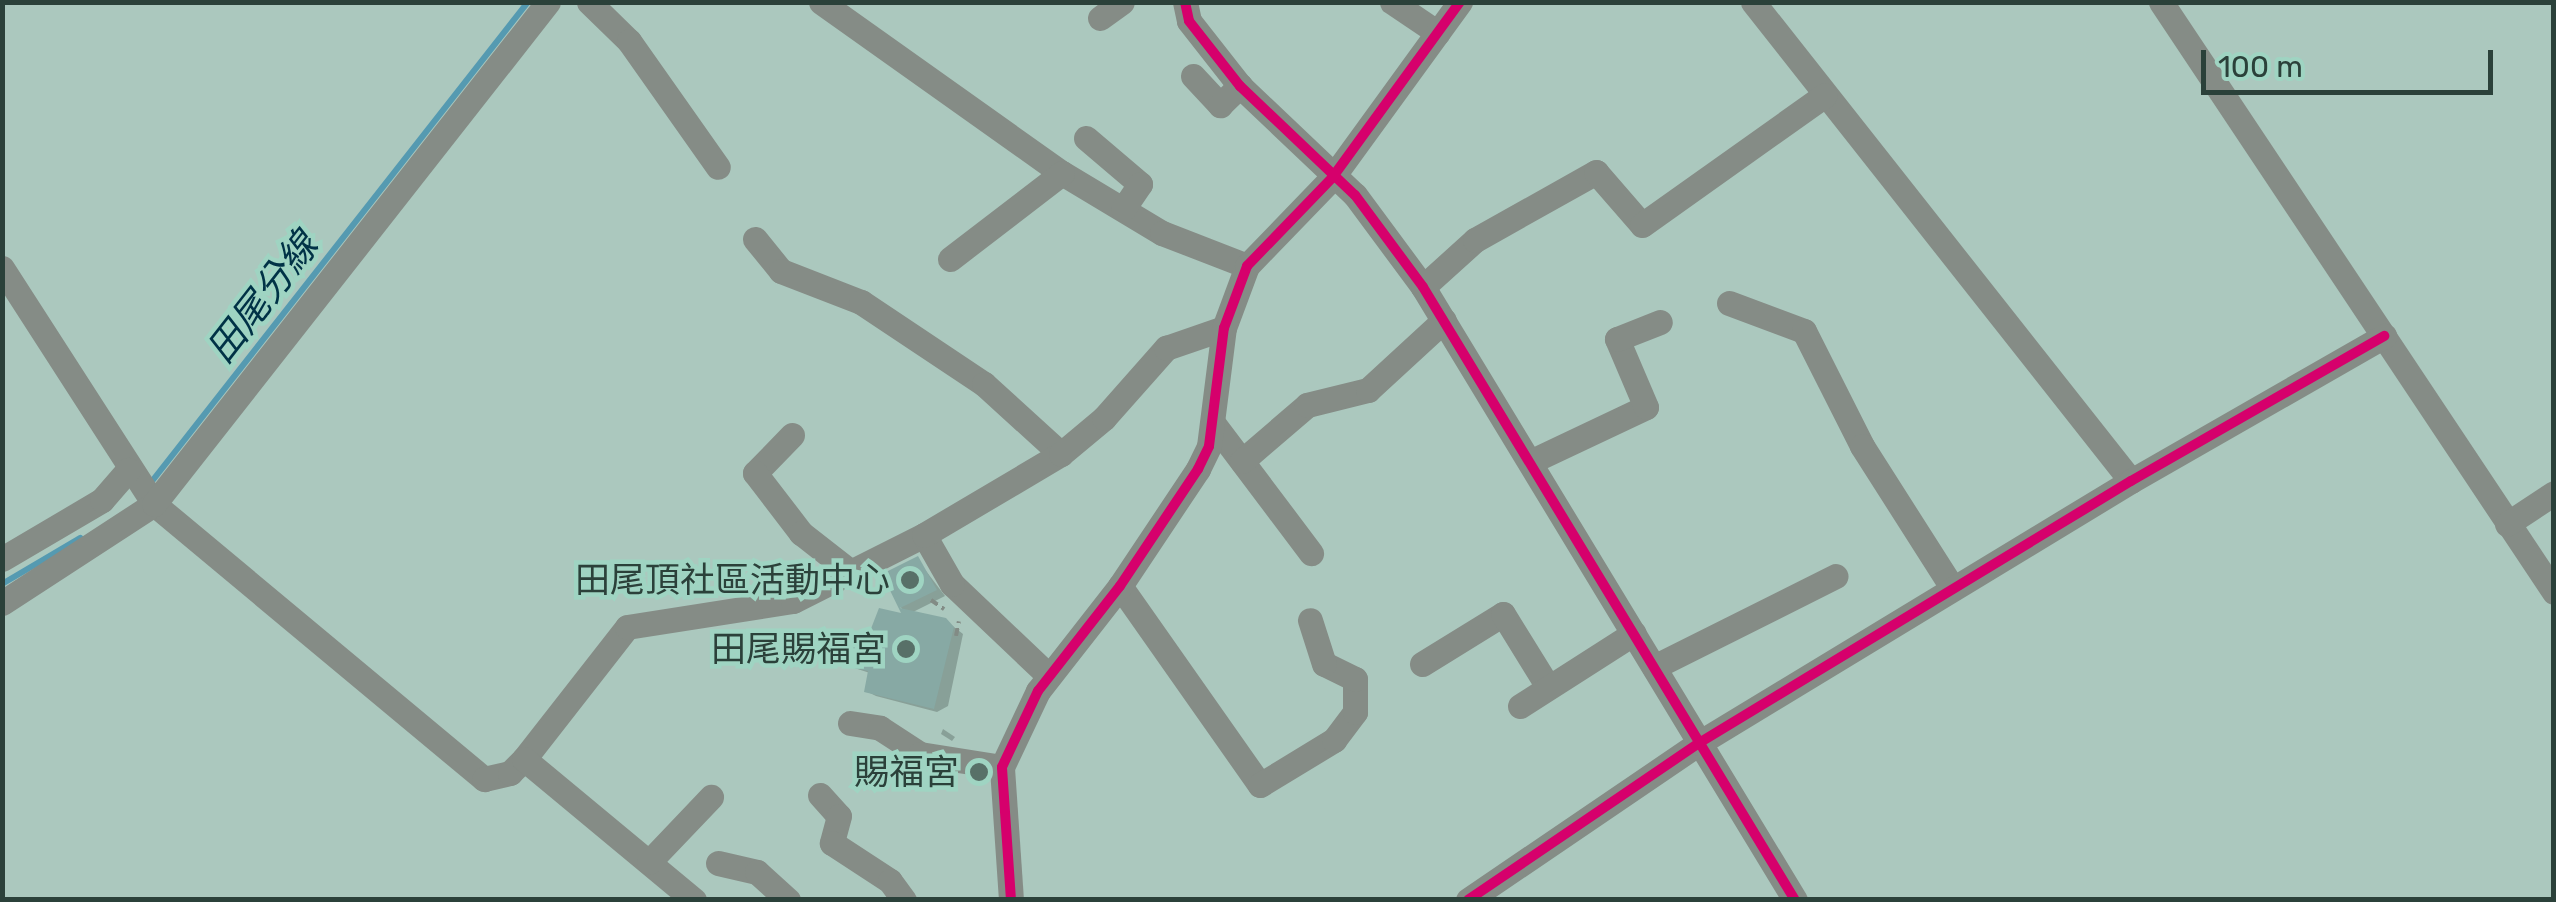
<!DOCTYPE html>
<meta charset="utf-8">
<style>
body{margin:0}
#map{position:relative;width:2556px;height:902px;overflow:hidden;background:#abc8be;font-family:Rubik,"Noto Sans TC",sans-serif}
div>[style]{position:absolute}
.shadow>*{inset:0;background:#0003}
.stream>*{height:6px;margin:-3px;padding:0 3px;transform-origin:3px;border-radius:3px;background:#559ab1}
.building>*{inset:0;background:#87a9a4}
.path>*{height:4px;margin-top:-2px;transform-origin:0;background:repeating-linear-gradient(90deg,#828b85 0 8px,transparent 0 13px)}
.minor>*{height:25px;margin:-12.5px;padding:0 12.5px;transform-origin:12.5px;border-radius:12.5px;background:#858c86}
.cycleway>*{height:10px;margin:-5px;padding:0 5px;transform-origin:5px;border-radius:5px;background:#d6006c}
.dots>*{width:28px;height:28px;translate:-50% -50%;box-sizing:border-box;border:5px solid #9fd4c2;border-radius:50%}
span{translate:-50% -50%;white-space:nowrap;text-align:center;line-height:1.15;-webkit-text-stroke:9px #9fd4c2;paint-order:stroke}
.poi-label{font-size:35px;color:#2b413a}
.right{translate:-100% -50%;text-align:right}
.water-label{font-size:38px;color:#003246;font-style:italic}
.frame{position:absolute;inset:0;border:5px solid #2b413a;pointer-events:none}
.scale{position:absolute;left:2201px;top:50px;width:292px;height:45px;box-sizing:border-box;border:5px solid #2b413a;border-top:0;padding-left:12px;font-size:30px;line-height:35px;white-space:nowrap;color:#2b413a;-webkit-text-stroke:8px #9fd4c2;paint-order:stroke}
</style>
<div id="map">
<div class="shadow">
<div style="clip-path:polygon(917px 559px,945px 596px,911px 613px,945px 620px,963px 634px,948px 706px,937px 712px,876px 696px,866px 691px,870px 673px,826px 659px,906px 617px,885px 576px)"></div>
<div style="clip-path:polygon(943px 729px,955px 737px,952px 741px,941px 734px)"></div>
</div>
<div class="stream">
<div style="left:149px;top:485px;width:614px;rotate:-51.88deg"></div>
<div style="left:2px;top:584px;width:91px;rotate:-30.5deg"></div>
</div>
<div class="building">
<div style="clip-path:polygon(918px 556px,937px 590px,900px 608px,946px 618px,954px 627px,934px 709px,864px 692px,868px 671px,823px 661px,828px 632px,867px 639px,879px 608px,901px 613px,882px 574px)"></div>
</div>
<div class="path">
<div style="left:931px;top:600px;width:16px;rotate:35deg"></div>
<div style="left:956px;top:636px;width:15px;rotate:-79deg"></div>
</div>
<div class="minor">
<div style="left:589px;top:2px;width:56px;rotate:44.3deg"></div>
<div style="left:629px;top:41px;width:154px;rotate:54.8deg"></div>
<div style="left:821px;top:2px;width:296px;rotate:35.4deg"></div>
<div style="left:1062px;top:173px;width:117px;rotate:31deg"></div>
<div style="left:1162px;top:233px;width:91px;rotate:21.2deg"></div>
<div style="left:1185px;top:2px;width:19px;rotate:78deg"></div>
<div style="left:1189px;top:21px;width:83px;rotate:51.9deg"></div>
<div style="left:1240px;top:86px;width:158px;rotate:43.5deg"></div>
<div style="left:1355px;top:195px;width:114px;rotate:53.5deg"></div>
<div style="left:1423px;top:287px;width:717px;rotate:58.75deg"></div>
<div style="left:1392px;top:2px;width:55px;rotate:34deg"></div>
<div style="left:1753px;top:2px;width:610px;rotate:51.72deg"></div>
<div style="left:2161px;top:2px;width:709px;rotate:56.33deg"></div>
<div style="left:1100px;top:18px;width:27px;rotate:-36deg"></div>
<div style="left:1193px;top:76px;width:40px;rotate:47deg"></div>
<div style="left:1220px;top:105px;width:28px;rotate:-44deg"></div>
<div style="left:1086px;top:138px;width:71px;rotate:40.4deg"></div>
<div style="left:1140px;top:184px;width:30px;rotate:124deg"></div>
<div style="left:755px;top:239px;width:41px;rotate:50.9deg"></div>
<div style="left:781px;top:271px;width:86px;rotate:21.2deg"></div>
<div style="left:861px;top:302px;width:148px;rotate:33.7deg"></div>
<div style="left:984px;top:384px;width:104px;rotate:42.3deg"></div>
<div style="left:950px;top:259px;width:141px;rotate:-37.5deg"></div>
<div style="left:2px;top:268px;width:281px;rotate:57.2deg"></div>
<div style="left:154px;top:504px;width:430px;rotate:39.8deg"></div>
<div style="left:484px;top:779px;width:27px;rotate:-13deg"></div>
<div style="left:510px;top:773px;width:20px;rotate:-45deg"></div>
<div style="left:524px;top:759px;width:167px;rotate:-52deg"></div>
<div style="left:627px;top:627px;width:168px;rotate:-8.9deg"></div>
<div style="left:793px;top:601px;width:147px;rotate:-26.7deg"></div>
<div style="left:1423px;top:287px;width:70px;rotate:-42.1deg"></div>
<div style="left:1475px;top:240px;width:139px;rotate:-29.3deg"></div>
<div style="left:1596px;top:172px;width:70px;rotate:49deg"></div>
<div style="left:1642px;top:225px;width:224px;rotate:-35.4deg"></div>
<div style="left:1729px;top:303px;width:80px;rotate:20.5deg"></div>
<div style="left:1804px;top:331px;width:129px;rotate:63.2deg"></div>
<div style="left:1862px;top:446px;width:169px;rotate:57.5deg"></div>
<div style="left:1213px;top:423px;width:163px;rotate:53deg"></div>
<div style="left:792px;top:435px;width:53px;rotate:134.2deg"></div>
<div style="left:755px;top:473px;width:76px;rotate:52.5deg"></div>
<div style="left:801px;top:533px;width:63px;rotate:38deg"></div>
<div style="left:1242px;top:461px;width:86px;rotate:-40.7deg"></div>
<div style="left:1307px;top:405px;width:63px;rotate:-13.8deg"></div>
<div style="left:1368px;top:390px;width:103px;rotate:-42.6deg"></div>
<div style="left:1532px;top:461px;width:126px;rotate:-25.3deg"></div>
<div style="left:1646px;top:407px;width:74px;rotate:-113.1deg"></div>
<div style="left:1617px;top:339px;width:46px;rotate:-21.6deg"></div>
<div style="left:2507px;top:524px;width:56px;rotate:-33.4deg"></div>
<div style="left:2px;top:559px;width:116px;rotate:-30.5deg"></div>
<div style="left:102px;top:500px;width:40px;rotate:-49deg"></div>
<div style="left:1120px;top:586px;width:243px;rotate:54.9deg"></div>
<div style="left:1260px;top:785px;width:87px;rotate:-31.3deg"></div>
<div style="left:1334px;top:740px;width:35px;rotate:-53deg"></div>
<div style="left:1355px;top:712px;width:33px;rotate:-90deg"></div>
<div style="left:1355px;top:679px;width:34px;rotate:-154deg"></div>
<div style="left:1324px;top:664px;width:46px;rotate:-107.7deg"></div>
<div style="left:2px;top:603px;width:181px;rotate:-33.1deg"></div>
<div style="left:154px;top:504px;width:638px;rotate:-51.87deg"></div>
<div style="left:1422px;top:664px;width:95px;rotate:-31.7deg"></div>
<div style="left:1503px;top:614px;width:86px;rotate:58.3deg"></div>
<div style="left:1654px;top:667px;width:203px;rotate:-26.6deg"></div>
<div style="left:1049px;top:676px;width:134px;rotate:-136.5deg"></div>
<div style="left:952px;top:584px;width:56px;rotate:-119.7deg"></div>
<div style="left:924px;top:535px;width:159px;rotate:-30.6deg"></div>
<div style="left:1061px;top:454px;width:56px;rotate:-39.9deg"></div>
<div style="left:1104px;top:418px;width:94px;rotate:-48.5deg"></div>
<div style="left:1166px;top:348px;width:61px;rotate:-19deg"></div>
<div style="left:1520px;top:706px;width:135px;rotate:-32.6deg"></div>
<div style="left:850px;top:723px;width:30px;rotate:9deg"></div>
<div style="left:880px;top:728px;width:48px;rotate:33deg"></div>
<div style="left:920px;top:754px;width:83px;rotate:9deg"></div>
<div style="left:524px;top:759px;width:221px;rotate:39.7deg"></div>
<div style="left:820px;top:795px;width:28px;rotate:48deg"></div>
<div style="left:839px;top:816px;width:28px;rotate:105deg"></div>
<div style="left:832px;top:843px;width:69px;rotate:33.2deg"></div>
<div style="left:890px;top:881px;width:24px;rotate:54deg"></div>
<div style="left:649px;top:862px;width:90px;rotate:-46.4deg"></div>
<div style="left:718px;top:863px;width:40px;rotate:13deg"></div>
<div style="left:757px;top:872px;width:42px;rotate:42.1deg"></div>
<div style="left:1011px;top:900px;width:133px;rotate:-93.9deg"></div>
<div style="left:1002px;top:767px;width:84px;rotate:-64.7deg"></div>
<div style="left:1038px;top:691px;width:133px;rotate:-52deg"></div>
<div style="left:1120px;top:586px;width:141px;rotate:-56.3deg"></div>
<div style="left:1198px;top:469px;width:25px;rotate:-64deg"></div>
<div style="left:1209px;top:446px;width:119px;rotate:-82.8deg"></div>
<div style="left:1224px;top:328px;width:66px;rotate:-69.6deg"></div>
<div style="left:1247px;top:266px;width:122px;rotate:-46deg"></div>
<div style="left:1332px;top:178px;width:218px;rotate:-54deg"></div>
<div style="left:1468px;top:900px;width:279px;rotate:-34.2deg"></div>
<div style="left:1699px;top:743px;width:505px;rotate:-31.24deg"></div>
<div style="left:2131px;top:481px;width:292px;rotate:-29.8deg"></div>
</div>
<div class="cycleway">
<div style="left:1185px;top:2px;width:19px;rotate:78deg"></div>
<div style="left:1189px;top:21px;width:83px;rotate:51.9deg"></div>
<div style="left:1240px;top:86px;width:158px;rotate:43.5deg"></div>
<div style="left:1355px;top:195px;width:114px;rotate:53.5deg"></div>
<div style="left:1423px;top:287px;width:717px;rotate:58.75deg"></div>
<div style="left:1011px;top:900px;width:133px;rotate:-93.9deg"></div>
<div style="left:1002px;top:767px;width:84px;rotate:-64.7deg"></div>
<div style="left:1038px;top:691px;width:133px;rotate:-52deg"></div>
<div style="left:1120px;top:586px;width:141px;rotate:-56.3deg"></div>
<div style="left:1198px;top:469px;width:25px;rotate:-64deg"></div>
<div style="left:1209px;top:446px;width:119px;rotate:-82.8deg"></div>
<div style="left:1224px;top:328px;width:66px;rotate:-69.6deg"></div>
<div style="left:1247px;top:266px;width:122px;rotate:-46deg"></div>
<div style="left:1332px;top:178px;width:218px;rotate:-54deg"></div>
<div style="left:1468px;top:900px;width:279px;rotate:-34.2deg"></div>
<div style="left:1699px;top:743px;width:505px;rotate:-31.24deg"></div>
<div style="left:2131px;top:481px;width:292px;rotate:-29.8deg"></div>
</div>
<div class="dots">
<div style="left:910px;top:580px;background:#587068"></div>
<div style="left:906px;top:649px;background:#587068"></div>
<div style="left:979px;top:772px;background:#587068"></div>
</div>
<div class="poi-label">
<span class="right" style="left:890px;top:580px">田尾頂社區活動中心</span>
<span class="right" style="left:886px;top:649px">田尾賜福宮</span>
<span class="right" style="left:959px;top:772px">賜福宮</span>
</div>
<div class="water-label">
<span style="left:263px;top:298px;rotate:-52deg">田尾分線</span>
</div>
<div class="frame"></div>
<div class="scale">100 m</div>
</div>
